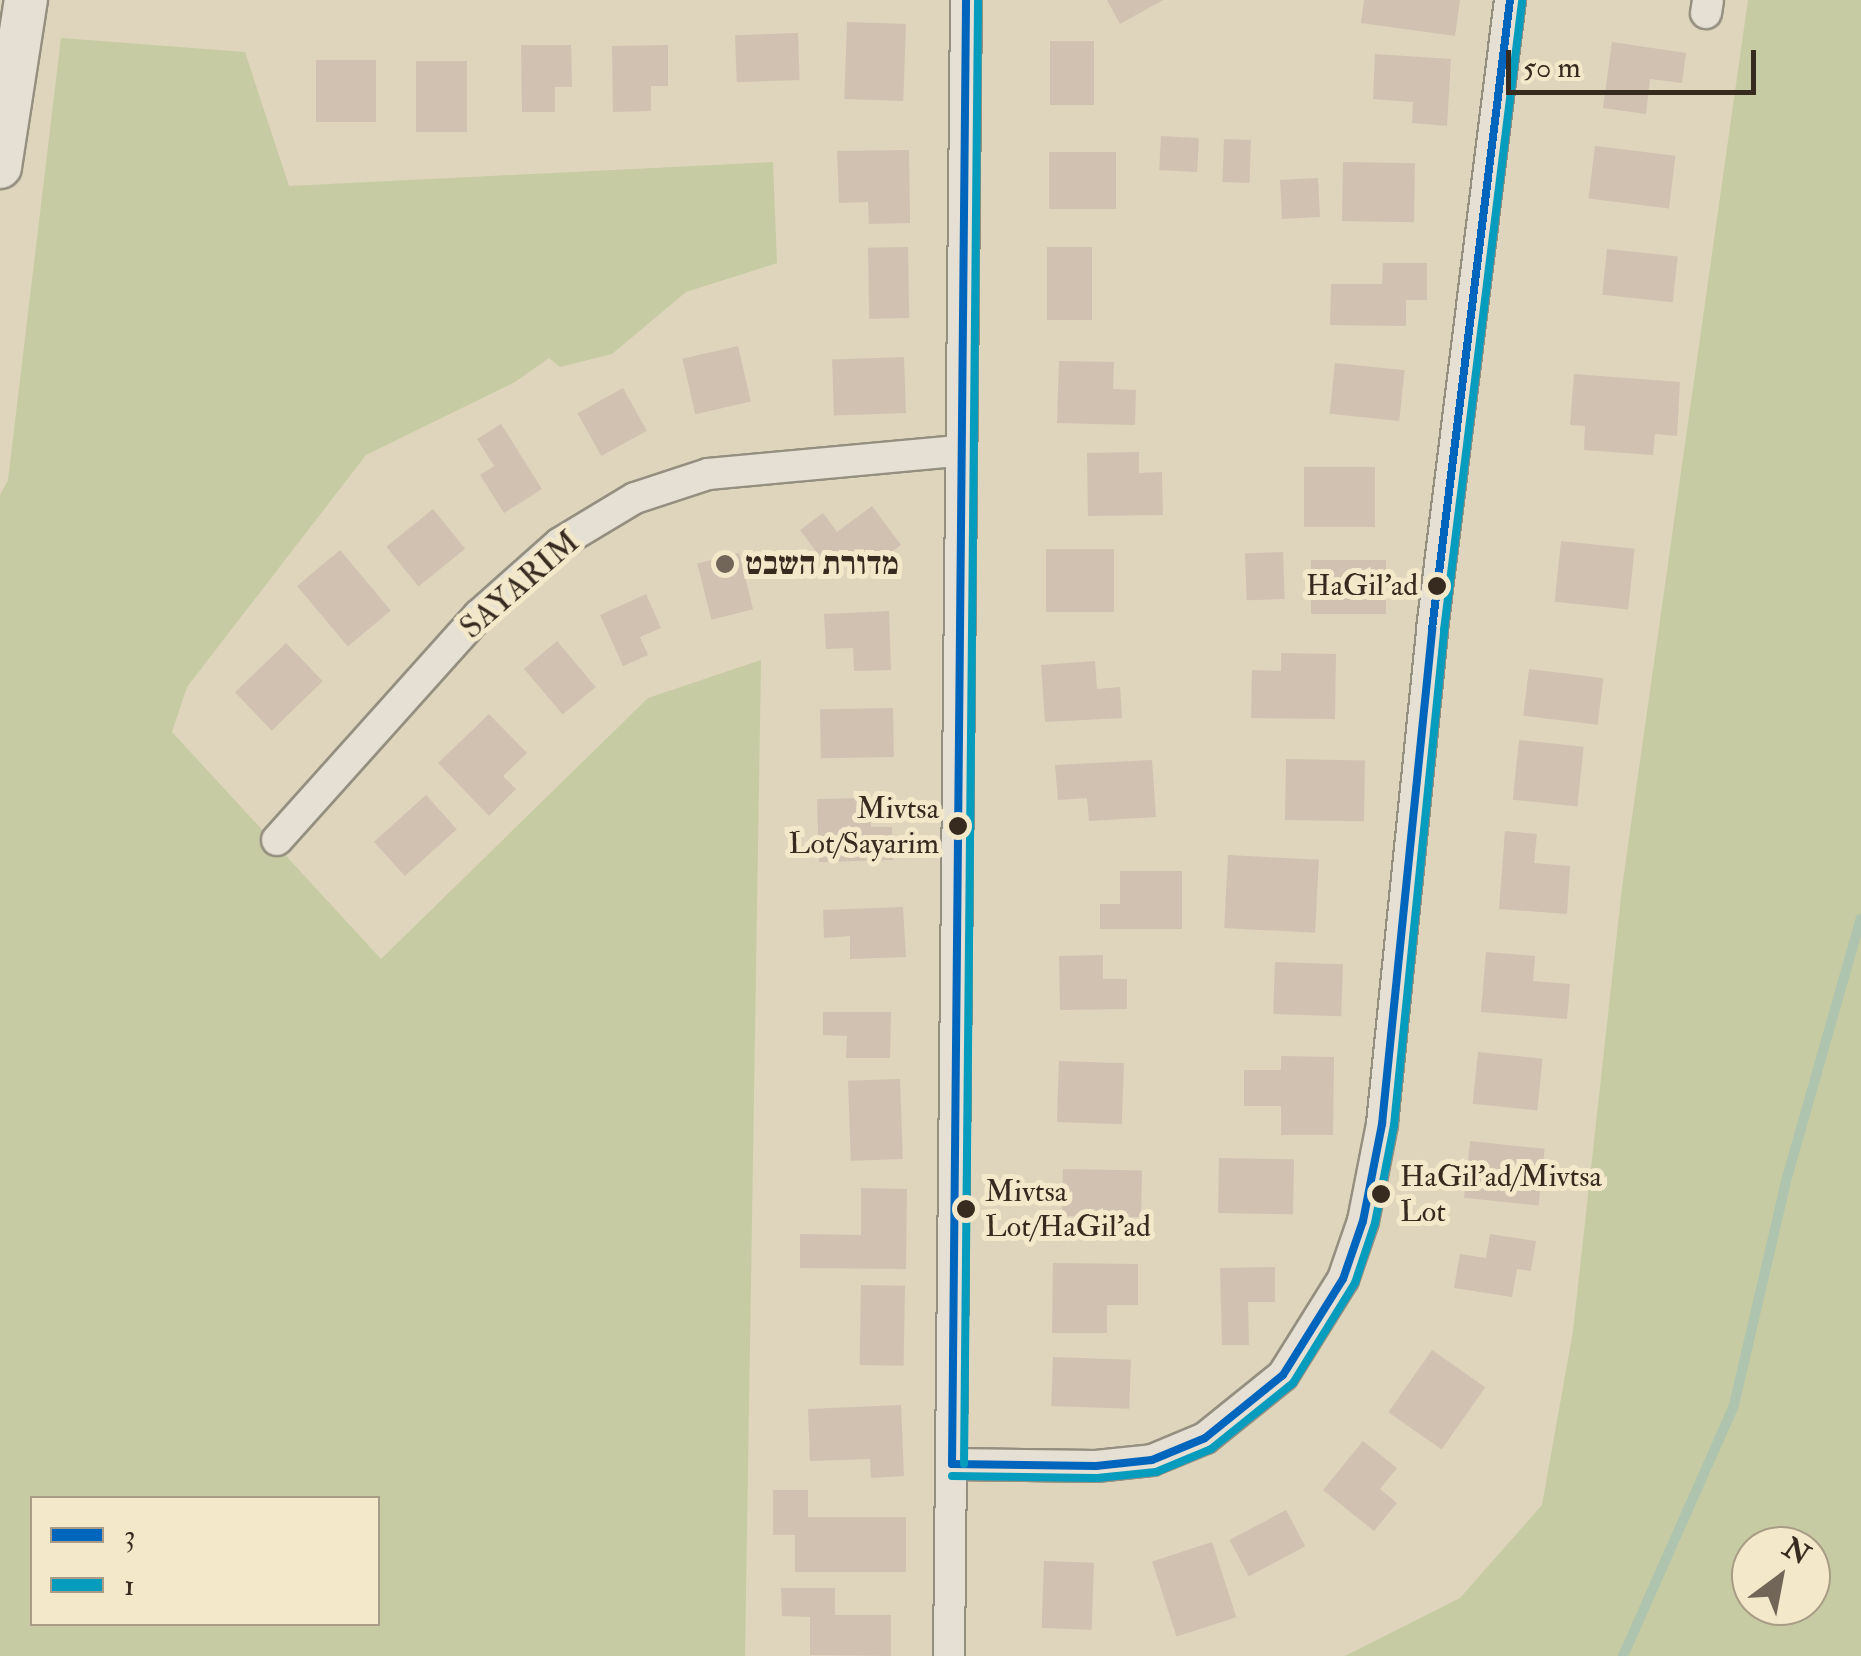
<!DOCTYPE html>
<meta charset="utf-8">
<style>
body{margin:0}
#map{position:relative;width:1861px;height:1656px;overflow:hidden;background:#ded5bc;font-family:"IM FELL Double Pica","Frank Ruhl Libre",serif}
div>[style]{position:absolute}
.green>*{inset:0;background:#c6cba3}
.stream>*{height:10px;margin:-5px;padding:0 5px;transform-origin:5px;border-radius:5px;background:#aec4ae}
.building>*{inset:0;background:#d1c1b1;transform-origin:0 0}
.roads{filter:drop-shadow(2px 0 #958f80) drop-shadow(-2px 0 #958f80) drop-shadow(0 2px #958f80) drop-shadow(0 -2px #958f80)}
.street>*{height:30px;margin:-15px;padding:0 15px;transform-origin:15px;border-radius:15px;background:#e5e0d3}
.secondary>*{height:42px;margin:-21px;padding:0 21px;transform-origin:21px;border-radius:21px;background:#e5e0d3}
.bus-1>*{height:8px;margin:-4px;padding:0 4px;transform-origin:4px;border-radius:4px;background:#0065bd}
.bus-2>*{height:8px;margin:-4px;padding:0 4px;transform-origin:4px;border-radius:4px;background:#069cbd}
.dots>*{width:28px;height:28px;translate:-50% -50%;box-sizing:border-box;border:5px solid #f3e8ca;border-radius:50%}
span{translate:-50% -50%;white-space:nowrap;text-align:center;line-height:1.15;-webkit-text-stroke:10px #f3e8ca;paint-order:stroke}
.bus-label{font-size:30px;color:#372b20}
.right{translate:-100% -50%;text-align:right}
.left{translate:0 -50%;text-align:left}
.poi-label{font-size:32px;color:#372b20;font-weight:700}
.street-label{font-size:32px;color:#372b20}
.legend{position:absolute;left:30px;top:1496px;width:350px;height:130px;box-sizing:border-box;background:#f3e8ca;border:2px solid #a89c86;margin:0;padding:12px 18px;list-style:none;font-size:30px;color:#372b20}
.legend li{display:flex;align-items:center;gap:20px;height:50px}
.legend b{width:50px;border:2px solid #a89c86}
.north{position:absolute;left:1731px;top:1526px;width:100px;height:100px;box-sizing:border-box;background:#f3e8ca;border:2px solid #a89c86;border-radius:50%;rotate:32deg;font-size:28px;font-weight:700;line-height:40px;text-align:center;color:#372b20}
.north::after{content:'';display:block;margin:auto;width:35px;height:45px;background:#716657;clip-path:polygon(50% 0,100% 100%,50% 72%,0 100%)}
.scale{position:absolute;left:1506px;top:50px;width:250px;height:45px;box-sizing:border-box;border:5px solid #372b20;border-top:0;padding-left:12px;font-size:30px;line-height:35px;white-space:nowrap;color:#372b20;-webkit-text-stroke:8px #f3e8ca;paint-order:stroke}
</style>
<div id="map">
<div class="green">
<div style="clip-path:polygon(evenodd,1748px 0,1861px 0,1861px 1656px,1345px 1656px,1460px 1598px,1542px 1505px,1573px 1331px,1622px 888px,1748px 0,1811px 1546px,1811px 1606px,1751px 1606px,1751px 1546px,1811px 1546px)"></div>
<div style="clip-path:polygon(evenodd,61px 38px,245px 52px,289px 186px,773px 162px,777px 263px,686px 292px,612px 354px,560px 367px,549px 358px,515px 382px,366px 455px,187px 687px,172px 732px,381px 959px,648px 698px,761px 660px,745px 1656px,0 1656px,0 495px,8px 480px,61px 38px,32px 1498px,378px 1498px,378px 1624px,32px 1624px,32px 1498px)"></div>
</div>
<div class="stream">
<div style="left:1623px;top:1656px;width:274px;rotate:-66.1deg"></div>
<div style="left:1734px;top:1405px;width:230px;rotate:-76.9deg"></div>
<div style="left:1786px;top:1181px;width:273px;rotate:-74.1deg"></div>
</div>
<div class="building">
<div style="clip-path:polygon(1107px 0,1163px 0,1120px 24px)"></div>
<div style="clip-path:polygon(1364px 0,1460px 0,1455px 36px,1361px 23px)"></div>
<div style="left:847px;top:22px;width:59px;height:77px;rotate:2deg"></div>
<div style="left:798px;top:33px;width:47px;height:63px;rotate:88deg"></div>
<div style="left:1050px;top:41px;width:44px;height:64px"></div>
<div style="clip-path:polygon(1612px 42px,1686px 53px,1682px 83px,1650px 79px,1646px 114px,1603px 108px)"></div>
<div style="clip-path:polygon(521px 45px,571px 45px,572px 87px,555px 87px,555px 112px,522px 112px)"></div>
<div style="clip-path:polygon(668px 45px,668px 86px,651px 86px,651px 111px,613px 112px,612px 46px)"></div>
<div style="clip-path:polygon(1375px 54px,1451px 59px,1447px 126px,1412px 123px,1413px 102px,1373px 99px)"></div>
<div style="left:316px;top:60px;width:60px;height:62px"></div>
<div style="left:416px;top:61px;width:51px;height:71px"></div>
<div style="left:1161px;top:136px;width:38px;height:34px;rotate:3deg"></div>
<div style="left:1224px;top:139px;width:27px;height:43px;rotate:2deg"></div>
<div style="left:1595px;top:146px;width:81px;height:53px;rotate:7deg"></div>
<div style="clip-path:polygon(909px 150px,910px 223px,869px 224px,868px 202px,839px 203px,837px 151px)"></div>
<div style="left:1049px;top:152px;width:67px;height:57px"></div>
<div style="left:1343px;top:162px;width:72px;height:59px;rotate:1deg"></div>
<div style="left:1318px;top:178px;width:39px;height:38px;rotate:87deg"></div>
<div style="left:908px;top:247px;width:71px;height:40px;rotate:89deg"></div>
<div style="left:1047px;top:247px;width:45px;height:73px"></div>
<div style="left:1607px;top:249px;width:71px;height:46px;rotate:6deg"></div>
<div style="clip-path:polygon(1383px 263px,1427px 263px,1427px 300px,1406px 300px,1406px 326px,1330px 325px,1331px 284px,1382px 284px)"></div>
<div style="left:738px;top:346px;width:57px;height:57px;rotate:77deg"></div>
<div style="left:904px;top:357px;width:56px;height:72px;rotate:88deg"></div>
<div style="clip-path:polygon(1059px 361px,1114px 362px,1113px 389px,1136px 390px,1135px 425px,1057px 423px)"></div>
<div style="left:1335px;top:363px;width:70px;height:51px;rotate:6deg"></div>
<div style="clip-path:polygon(1574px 374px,1680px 382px,1677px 436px,1655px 434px,1653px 455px,1584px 450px,1585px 426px,1570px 425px)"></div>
<div style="left:623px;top:388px;width:49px;height:52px;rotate:61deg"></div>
<div style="clip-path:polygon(501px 424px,542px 489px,504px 513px,480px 475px,494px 466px,477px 439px)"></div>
<div style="clip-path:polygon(1139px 452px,1139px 473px,1162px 472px,1163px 515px,1088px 516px,1087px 453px)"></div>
<div style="left:1304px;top:467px;width:71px;height:60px"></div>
<div style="clip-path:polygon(872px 506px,901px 545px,868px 569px,856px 553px,831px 571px,800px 530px,823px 513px,837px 532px)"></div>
<div style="left:433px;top:509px;width:51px;height:60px;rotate:51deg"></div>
<div style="left:1561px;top:541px;width:74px;height:61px;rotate:6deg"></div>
<div style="left:1114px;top:549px;width:63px;height:68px;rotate:90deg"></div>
<div style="left:340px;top:550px;width:79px;height:56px;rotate:50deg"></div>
<div style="left:1283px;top:552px;width:47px;height:38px;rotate:88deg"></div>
<div style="left:739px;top:553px;width:58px;height:43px;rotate:76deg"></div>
<div style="left:1311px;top:560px;width:75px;height:54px"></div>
<div style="clip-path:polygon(646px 594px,661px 628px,640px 637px,648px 655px,623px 666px,600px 615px)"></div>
<div style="clip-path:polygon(889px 611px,891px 670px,854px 671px,853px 648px,826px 649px,824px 614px)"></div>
<div style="left:557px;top:641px;width:60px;height:43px;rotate:50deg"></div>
<div style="left:286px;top:643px;width:53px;height:71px;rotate:46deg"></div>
<div style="clip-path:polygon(1281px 653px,1336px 654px,1335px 719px,1251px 718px,1252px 670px,1281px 671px)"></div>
<div style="clip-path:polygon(1095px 661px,1097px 689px,1120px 687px,1122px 718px,1045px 722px,1041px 665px)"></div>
<div style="left:1529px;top:669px;width:75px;height:47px;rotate:7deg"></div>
<div style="left:893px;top:708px;width:49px;height:73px;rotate:89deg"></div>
<div style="clip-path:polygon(489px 714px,527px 753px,503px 776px,516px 789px,489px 816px,438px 763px)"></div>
<div style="left:1519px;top:740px;width:65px;height:60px;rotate:6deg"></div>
<div style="left:1286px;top:759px;width:79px;height:61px;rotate:1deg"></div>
<div style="clip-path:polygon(1152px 760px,1156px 817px,1089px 821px,1087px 798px,1058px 800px,1055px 765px)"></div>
<div style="left:426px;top:795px;width:46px;height:70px;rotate:48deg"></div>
<div style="clip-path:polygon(871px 798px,871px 827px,892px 827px,893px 860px,819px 862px,817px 799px)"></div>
<div style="clip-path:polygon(1505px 831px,1537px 834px,1534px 863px,1570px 866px,1567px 914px,1499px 909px)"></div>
<div style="left:1228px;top:855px;width:91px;height:73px;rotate:3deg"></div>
<div style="clip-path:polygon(1120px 871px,1182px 871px,1182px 929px,1100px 929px,1100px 904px,1120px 904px)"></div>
<div style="clip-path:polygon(903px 907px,906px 957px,850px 959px,850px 936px,824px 938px,823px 910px)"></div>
<div style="clip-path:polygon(1486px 952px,1535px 956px,1533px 981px,1570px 984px,1567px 1019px,1481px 1012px)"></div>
<div style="clip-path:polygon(1103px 955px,1103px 979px,1127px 979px,1127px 1009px,1060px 1010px,1059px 956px)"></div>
<div style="left:1275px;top:962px;width:68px;height:52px;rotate:2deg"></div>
<div style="clip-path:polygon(823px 1012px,891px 1012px,890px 1058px,846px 1058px,847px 1036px,823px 1035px)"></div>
<div style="left:1478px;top:1052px;width:65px;height:52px;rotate:6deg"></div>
<div style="clip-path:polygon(1281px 1056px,1334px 1057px,1333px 1135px,1281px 1135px,1281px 1106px,1244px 1106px,1244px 1070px,1281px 1070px)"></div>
<div style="left:1059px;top:1061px;width:65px;height:61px;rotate:2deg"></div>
<div style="left:900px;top:1079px;width:80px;height:52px;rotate:88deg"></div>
<div style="left:1470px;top:1141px;width:75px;height:57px;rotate:6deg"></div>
<div style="left:1219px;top:1158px;width:75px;height:55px;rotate:1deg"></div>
<div style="left:1063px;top:1169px;width:79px;height:47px;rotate:1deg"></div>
<div style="clip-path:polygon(861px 1188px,907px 1189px,906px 1269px,800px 1268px,800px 1234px,861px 1235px)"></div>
<div style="clip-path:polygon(1490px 1234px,1536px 1241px,1531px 1271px,1517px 1269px,1512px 1297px,1454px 1288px,1460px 1254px,1486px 1258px)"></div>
<div style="clip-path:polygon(1053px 1263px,1138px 1264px,1138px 1305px,1107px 1305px,1107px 1333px,1052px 1333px)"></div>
<div style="clip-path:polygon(1275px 1267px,1275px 1302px,1248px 1302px,1249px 1345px,1222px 1345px,1220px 1268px)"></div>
<div style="left:861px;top:1285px;width:44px;height:80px;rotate:1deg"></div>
<div style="left:1432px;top:1350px;width:65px;height:76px;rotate:35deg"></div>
<div style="left:1053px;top:1357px;width:78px;height:49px;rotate:2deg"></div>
<div style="clip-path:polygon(901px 1405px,904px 1476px,871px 1478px,870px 1459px,810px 1461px,808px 1409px)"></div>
<div style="clip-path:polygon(1363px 1441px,1397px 1468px,1380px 1489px,1397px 1503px,1374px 1531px,1323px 1490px)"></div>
<div style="clip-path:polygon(773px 1490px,808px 1490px,808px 1517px,906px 1517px,906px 1572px,795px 1572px,795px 1535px,773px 1535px)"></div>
<div style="left:1286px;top:1510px;width:41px;height:64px;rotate:62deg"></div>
<div style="left:1212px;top:1542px;width:79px;height:63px;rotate:72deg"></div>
<div style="left:1044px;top:1561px;width:50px;height:67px;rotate:2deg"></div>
<div style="clip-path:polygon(781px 1588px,835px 1588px,835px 1615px,891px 1615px,891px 1656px,810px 1655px,810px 1617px,782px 1616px)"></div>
</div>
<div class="roads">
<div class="street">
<div style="left:1706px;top:13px;width:13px;rotate:-81deg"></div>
<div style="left:277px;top:840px;width:302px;rotate:-48.1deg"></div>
<div style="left:479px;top:615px;width:108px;rotate:-41.6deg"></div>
<div style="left:560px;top:543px;width:87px;rotate:-31deg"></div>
<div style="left:635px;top:498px;width:77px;rotate:-18.2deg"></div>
<div style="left:708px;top:474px;width:251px;rotate:-5.3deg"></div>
<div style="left:952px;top:1464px;width:144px;rotate:0.8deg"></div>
<div style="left:1096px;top:1466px;width:56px;rotate:-6.1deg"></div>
<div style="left:1152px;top:1460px;width:57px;rotate:-22.5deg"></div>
<div style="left:1205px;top:1438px;width:100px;rotate:-38.9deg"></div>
<div style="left:1283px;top:1375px;width:113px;rotate:-58deg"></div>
<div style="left:1343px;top:1279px;width:61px;rotate:-71deg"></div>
<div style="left:1363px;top:1221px;width:99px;rotate:-78.9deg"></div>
<div style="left:1382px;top:1124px;width:498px;rotate:-84.2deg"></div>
<div style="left:1432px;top:629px;width:634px;rotate:-82.93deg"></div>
<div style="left:949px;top:1656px;width:1656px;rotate:-89.41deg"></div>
</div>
<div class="secondary">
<div style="left:0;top:167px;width:169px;rotate:-81.2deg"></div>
</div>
</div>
<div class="bus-1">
<div style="left:952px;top:1464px;width:144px;rotate:0.8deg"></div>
<div style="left:1096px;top:1466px;width:56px;rotate:-6.1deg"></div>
<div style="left:1152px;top:1460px;width:57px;rotate:-22.5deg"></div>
<div style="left:1205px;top:1438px;width:100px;rotate:-38.9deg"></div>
<div style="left:1283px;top:1375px;width:113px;rotate:-58deg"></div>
<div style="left:1343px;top:1279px;width:61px;rotate:-71deg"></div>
<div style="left:1363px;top:1221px;width:99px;rotate:-78.9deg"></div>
<div style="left:1382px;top:1124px;width:498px;rotate:-84.2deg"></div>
<div style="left:1432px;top:629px;width:634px;rotate:-82.93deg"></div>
<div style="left:952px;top:1464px;width:1464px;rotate:-89.45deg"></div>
</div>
<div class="bus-2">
<div style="left:964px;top:1464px;width:1464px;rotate:-89.45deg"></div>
<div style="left:952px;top:1476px;width:145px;rotate:0.8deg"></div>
<div style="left:1097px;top:1478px;width:59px;rotate:-5.8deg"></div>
<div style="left:1156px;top:1472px;width:60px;rotate:-22.7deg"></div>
<div style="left:1211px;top:1449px;width:105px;rotate:-38.8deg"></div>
<div style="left:1293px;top:1383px;width:118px;rotate:-58.2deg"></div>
<div style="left:1355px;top:1283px;width:63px;rotate:-71.6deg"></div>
<div style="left:1375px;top:1223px;width:100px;rotate:-79deg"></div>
<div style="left:1394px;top:1125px;width:498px;rotate:-84.2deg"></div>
<div style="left:1444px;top:630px;width:633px;rotate:-82.92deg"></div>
</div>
<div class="dots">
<div style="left:725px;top:564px;background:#716657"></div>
<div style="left:1437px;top:586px;background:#372b20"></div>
<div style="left:958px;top:826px;background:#372b20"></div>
<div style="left:1381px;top:1194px;background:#372b20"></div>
<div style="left:966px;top:1209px;background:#372b20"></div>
</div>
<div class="bus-label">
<span class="right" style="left:1418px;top:586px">HaGil'ad</span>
<span class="right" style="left:939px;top:826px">Mivtsa<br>Lot/Sayarim</span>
<span class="left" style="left:1400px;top:1194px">HaGil'ad/Mivtsa<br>Lot</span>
<span class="left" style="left:985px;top:1209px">Mivtsa<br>Lot/HaGil'ad</span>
</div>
<div class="poi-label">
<span class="left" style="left:745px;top:564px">מדורת השבט</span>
</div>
<div class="street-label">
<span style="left:520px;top:585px;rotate:-41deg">SAYARIM</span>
</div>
<ul class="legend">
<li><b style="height:12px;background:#0065bd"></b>3</li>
<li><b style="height:12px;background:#069cbd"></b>1</li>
</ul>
<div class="north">N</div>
<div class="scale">50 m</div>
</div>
